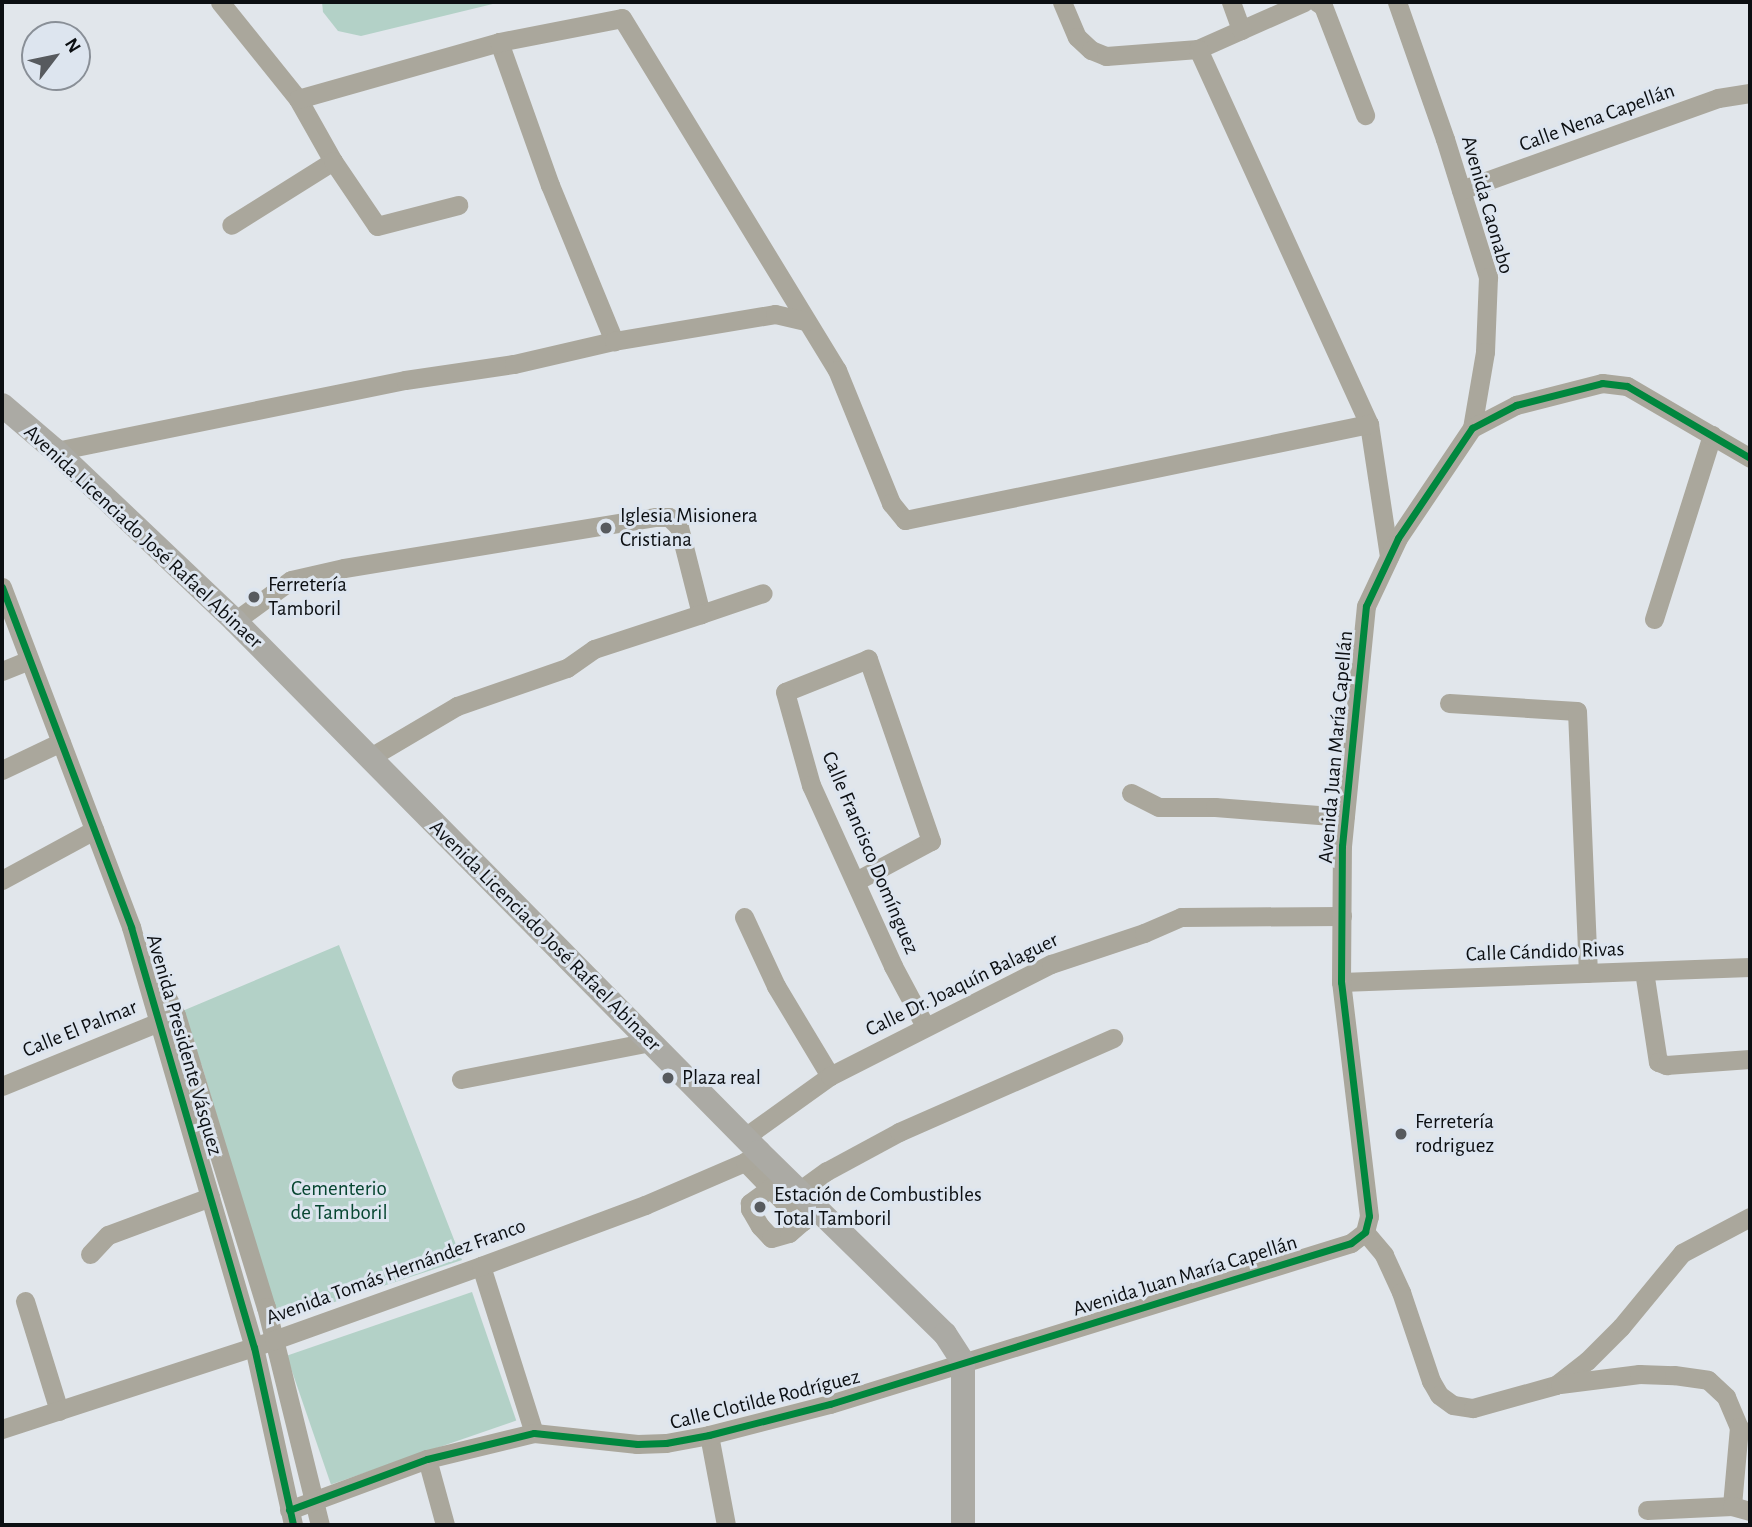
<!DOCTYPE html>
<meta charset="utf-8">
<style>
body{margin:0}
#map{position:relative;width:1752px;height:1527px;overflow:hidden;background:#e1e6eb;font-family:"Alegreya Sans",sans-serif}
div>[style]{position:absolute}
.green>*{inset:0;background:#b3d1c7;transform-origin:0 0}
.minor>*{height:19px;margin:-9.5px;padding:0 9.5px;transform-origin:9.5px;border-radius:9.5px;background:#aaa79c}
.major>*{height:24px;margin:-12px;padding:0 12px;transform-origin:12px;border-radius:12px;background:#abaaa4}
.cycleway>*{height:7px;margin:-3.5px;padding:0 3.5px;transform-origin:3.5px;border-radius:3.5px;background:#00873e}
.dots>*{width:19px;height:19px;translate:-50% -50%;box-sizing:border-box;border:4px solid #dde5ef;border-radius:50%}
span{translate:-50% -50%;white-space:nowrap;text-align:center;line-height:1.15;-webkit-text-stroke:6px #dde5ef;paint-order:stroke}
.street-label{font-size:21px;color:#0c0f12}
.poi-label{font-size:21px;color:#0c0f12}
.left{translate:0 -50%;text-align:left}
.park-label{font-size:21px;color:#074631}
.frame{position:absolute;inset:0;border:4px solid #0c0f12;pointer-events:none}
.north{position:absolute;left:21px;top:21px;width:70px;height:70px;box-sizing:border-box;background:#dde5ef;border:2px solid #898f97;border-radius:50%;rotate:58deg;font-size:19px;font-weight:700;line-height:28px;text-align:center;color:#0c0f12}
.north::after{content:'';display:block;margin:auto;width:24px;height:32px;background:#575a5e;clip-path:polygon(50% 0,100% 100%,50% 72%,0 100%)}
</style>
<div id="map">
<div class="green">
<div style="clip-path:polygon(322px 2px,501px 2px,361px 36px,338px 31px,323px 12px)"></div>
<div style="clip-path:polygon(339px 945px,462px 1260px,277px 1321px,202px 1066px,180px 1012px)"></div>
<div style="left:472px;top:1292px;width:136px;height:196px;rotate:71deg"></div>
</div>
<div class="minor">
<div style="left:220px;top:2px;width:124px;rotate:51.2deg"></div>
<div style="left:298px;top:99px;width:71px;rotate:60.6deg"></div>
<div style="left:333px;top:161px;width:120px;rotate:147.9deg"></div>
<div style="left:1062px;top:2px;width:38px;rotate:67deg"></div>
<div style="left:1077px;top:37px;width:19px;rotate:43deg"></div>
<div style="left:1091px;top:50px;width:16px;rotate:22deg"></div>
<div style="left:1106px;top:56px;width:92px;rotate:-4.4deg"></div>
<div style="left:1198px;top:49px;width:116px;rotate:-23.9deg"></div>
<div style="left:1231px;top:2px;width:30px;rotate:70deg"></div>
<div style="left:1317px;top:2px;width:7px;rotate:34deg"></div>
<div style="left:1323px;top:6px;width:117px;rotate:68.9deg"></div>
<div style="left:1397px;top:2px;width:145px;rotate:70.7deg"></div>
<div style="left:1445px;top:139px;width:145px;rotate:72.7deg"></div>
<div style="left:1488px;top:277px;width:75px;rotate:92.3deg"></div>
<div style="left:1485px;top:352px;width:77px;rotate:99.7deg"></div>
<div style="left:499px;top:42px;width:152px;rotate:70.4deg"></div>
<div style="left:550px;top:185px;width:169px;rotate:67.7deg"></div>
<div style="left:1198px;top:49px;width:412px;rotate:65.5deg"></div>
<div style="left:1369px;top:424px;width:134px;rotate:81.4deg"></div>
<div style="left:298px;top:99px;width:209px;rotate:-15.8deg"></div>
<div style="left:499px;top:42px;width:125px;rotate:-11deg"></div>
<div style="left:622px;top:18px;width:412px;rotate:58.6deg"></div>
<div style="left:837px;top:370px;width:144px;rotate:67.9deg"></div>
<div style="left:891px;top:503px;width:22px;rotate:51deg"></div>
<div style="left:905px;top:520px;width:474px;rotate:-11.7deg"></div>
<div style="left:333px;top:161px;width:78px;rotate:55.9deg"></div>
<div style="left:377px;top:226px;width:84px;rotate:-14.5deg"></div>
<div style="left:1461px;top:190px;width:273px;rotate:-19.7deg"></div>
<div style="left:1718px;top:98px;width:32px;rotate:-9deg"></div>
<div style="left:56px;top:451px;width:356px;rotate:-11.5deg"></div>
<div style="left:405px;top:380px;width:110px;rotate:-8.4deg"></div>
<div style="left:514px;top:364px;width:103px;rotate:-13deg"></div>
<div style="left:614px;top:341px;width:163px;rotate:-9.5deg"></div>
<div style="left:775px;top:314px;width:32px;rotate:13deg"></div>
<div style="left:2px;top:587px;width:364px;rotate:69.2deg"></div>
<div style="left:131px;top:927px;width:438px;rotate:73.7deg"></div>
<div style="left:254px;top:1347px;width:182px;rotate:77.6deg"></div>
<div style="left:1654px;top:619px;width:193px;rotate:-72.5deg"></div>
<div style="left:235px;top:621px;width:69px;rotate:-36.2deg"></div>
<div style="left:291px;top:580px;width:54px;rotate:-12.8deg"></div>
<div style="left:344px;top:568px;width:316px;rotate:-9.3deg"></div>
<div style="left:656px;top:517px;width:13px"></div>
<div style="left:669px;top:517px;width:14px;rotate:45deg"></div>
<div style="left:679px;top:527px;width:90px;rotate:75.8deg"></div>
<div style="left:701px;top:614px;width:65px;rotate:-18.7deg"></div>
<div style="left:2px;top:671px;width:29px;rotate:-22deg"></div>
<div style="left:1449px;top:703px;width:128px;rotate:3.6deg"></div>
<div style="left:1577px;top:711px;width:262px;rotate:87.6deg"></div>
<div style="left:369px;top:758px;width:102px;rotate:-30.6deg"></div>
<div style="left:457px;top:706px;width:116px;rotate:-19.1deg"></div>
<div style="left:567px;top:668px;width:33px;rotate:-35deg"></div>
<div style="left:594px;top:649px;width:113px;rotate:-18.1deg"></div>
<div style="left:2px;top:770px;width:65px;rotate:-25.4deg"></div>
<div style="left:1131px;top:793px;width:31px;rotate:27deg"></div>
<div style="left:1159px;top:807px;width:56px"></div>
<div style="left:1215px;top:807px;width:130px;rotate:4.4deg"></div>
<div style="left:2px;top:880px;width:105px;rotate:-28.5deg"></div>
<div style="left:856px;top:881px;width:85px;rotate:-28.1deg"></div>
<div style="left:931px;top:841px;width:193px;rotate:-109.1deg"></div>
<div style="left:868px;top:659px;width:89px;rotate:158.3deg"></div>
<div style="left:785px;top:692px;width:97px;rotate:74.4deg"></div>
<div style="left:811px;top:785px;width:199px;rotate:65.6deg"></div>
<div style="left:893px;top:966px;width:68px;rotate:61.9deg"></div>
<div style="left:744px;top:917px;width:76px;rotate:65.1deg"></div>
<div style="left:776px;top:986px;width:105px;rotate:59deg"></div>
<div style="left:1644px;top:971px;width:92px;rotate:81.3deg"></div>
<div style="left:1658px;top:1062px;width:9px;rotate:21deg"></div>
<div style="left:1666px;top:1065px;width:84px;rotate:-4.1deg"></div>
<div style="left:154px;top:972px;width:48px;rotate:62.9deg"></div>
<div style="left:176px;top:1015px;width:306px;rotate:72.9deg"></div>
<div style="left:266px;top:1307px;width:225px;rotate:76.1deg"></div>
<div style="left:1341px;top:982px;width:409px;rotate:-2.1deg"></div>
<div style="left:461px;top:1079px;width:193px;rotate:-11.1deg"></div>
<div style="left:2px;top:1086px;width:180px;rotate:-22.2deg"></div>
<div style="left:745px;top:1137px;width:105px;rotate:-35.7deg"></div>
<div style="left:830px;top:1076px;width:248px;rotate:-26.9deg"></div>
<div style="left:1051px;top:964px;width:98px;rotate:-18.4deg"></div>
<div style="left:1144px;top:933px;width:40px;rotate:-23.4deg"></div>
<div style="left:1181px;top:917px;width:161px;rotate:-0.4deg"></div>
<div style="left:745px;top:1162px;width:83px;rotate:46deg"></div>
<div style="left:785px;top:1177px;width:44px;rotate:143.4deg"></div>
<div style="left:750px;top:1203px;width:6px;rotate:90deg"></div>
<div style="left:750px;top:1209px;width:20px;rotate:60deg"></div>
<div style="left:760px;top:1226px;width:16px;rotate:47deg"></div>
<div style="left:771px;top:1238px;width:19px;rotate:-16deg"></div>
<div style="left:789px;top:1233px;width:37px;rotate:-41deg"></div>
<div style="left:799px;top:1191px;width:34px;rotate:-36deg"></div>
<div style="left:827px;top:1171px;width:82px;rotate:-28.4deg"></div>
<div style="left:899px;top:1132px;width:234px;rotate:-23.7deg"></div>
<div style="left:1365px;top:1232px;width:30px;rotate:50deg"></div>
<div style="left:1384px;top:1255px;width:41px;rotate:65.3deg"></div>
<div style="left:1401px;top:1292px;width:94px;rotate:71.4deg"></div>
<div style="left:1431px;top:1381px;width:16px;rotate:60deg"></div>
<div style="left:1439px;top:1395px;width:17px;rotate:36deg"></div>
<div style="left:1453px;top:1405px;width:20px;rotate:9deg"></div>
<div style="left:1473px;top:1408px;width:86px;rotate:-15.5deg"></div>
<div style="left:1556px;top:1385px;width:39px;rotate:-38deg"></div>
<div style="left:1587px;top:1361px;width:48px;rotate:-45deg"></div>
<div style="left:1621px;top:1327px;width:96px;rotate:-50.5deg"></div>
<div style="left:1682px;top:1253px;width:77px;rotate:-27.9deg"></div>
<div style="left:90px;top:1254px;width:26px;rotate:-47deg"></div>
<div style="left:108px;top:1235px;width:109px;rotate:-20.4deg"></div>
<div style="left:481px;top:1266px;width:175px;rotate:72.4deg"></div>
<div style="left:25px;top:1301px;width:115px;rotate:72.8deg"></div>
<div style="left:1560px;top:1384px;width:80px;rotate:-7.2deg"></div>
<div style="left:1639px;top:1374px;width:35px;rotate:2deg"></div>
<div style="left:1674px;top:1375px;width:34px;rotate:8deg"></div>
<div style="left:1708px;top:1380px;width:25px;rotate:43deg"></div>
<div style="left:1726px;top:1397px;width:33px;rotate:67deg"></div>
<div style="left:1739px;top:1427px;width:79px;rotate:95.1deg"></div>
<div style="left:2px;top:1429px;width:286px;rotate:-18.1deg"></div>
<div style="left:274px;top:1340px;width:220px;rotate:-19.7deg"></div>
<div style="left:481px;top:1266px;width:175px;rotate:-20.4deg"></div>
<div style="left:645px;top:1205px;width:109px;rotate:-23.3deg"></div>
<div style="left:745px;top:1162px;width:17px;rotate:-36deg"></div>
<div style="left:709px;top:1435px;width:92px;rotate:79.3deg"></div>
<div style="left:427px;top:1459px;width:68px;rotate:74.7deg"></div>
<div style="left:289px;top:1510px;width:147px;rotate:-20.3deg"></div>
<div style="left:427px;top:1459px;width:110px;rotate:-13.7deg"></div>
<div style="left:534px;top:1433px;width:104px;rotate:6.1deg"></div>
<div style="left:637px;top:1444px;width:29px;rotate:-2deg"></div>
<div style="left:666px;top:1443px;width:44px;rotate:-10.5deg"></div>
<div style="left:709px;top:1435px;width:125px;rotate:-14.4deg"></div>
<div style="left:830px;top:1404px;width:545px;rotate:-17.17deg"></div>
<div style="left:1351px;top:1243px;width:18px;rotate:-38deg"></div>
<div style="left:1365px;top:1232px;width:16px;rotate:-76deg"></div>
<div style="left:1369px;top:1216px;width:236px;rotate:-96.8deg"></div>
<div style="left:1341px;top:982px;width:136px;rotate:-89.6deg"></div>
<div style="left:1342px;top:846px;width:241px;rotate:-84.3deg"></div>
<div style="left:1366px;top:606px;width:75px;rotate:-64.8deg"></div>
<div style="left:1398px;top:538px;width:133px;rotate:-56.1deg"></div>
<div style="left:1472px;top:428px;width:50px;rotate:-27.6deg"></div>
<div style="left:1516px;top:405px;width:89px;rotate:-14.3deg"></div>
<div style="left:1602px;top:383px;width:25px;rotate:7deg"></div>
<div style="left:1627px;top:386px;width:143px;rotate:30.3deg"></div>
<div style="left:1647px;top:1510px;width:85px;rotate:-2.7deg"></div>
<div style="left:1732px;top:1506px;width:19px;rotate:16deg"></div>
</div>
<div class="major">
<div style="left:2px;top:405px;width:71px;rotate:40.4deg"></div>
<div style="left:56px;top:451px;width:247px;rotate:43.5deg"></div>
<div style="left:235px;top:621px;width:746px;rotate:45.38deg"></div>
<div style="left:759px;top:1152px;width:260px;rotate:44.4deg"></div>
<div style="left:945px;top:1334px;width:33px;rotate:57deg"></div>
<div style="left:963px;top:1362px;width:163px;rotate:90deg"></div>
</div>
<div class="cycleway">
<div style="left:2px;top:587px;width:364px;rotate:69.2deg"></div>
<div style="left:131px;top:927px;width:438px;rotate:73.7deg"></div>
<div style="left:254px;top:1347px;width:182px;rotate:77.6deg"></div>
<div style="left:289px;top:1510px;width:147px;rotate:-20.3deg"></div>
<div style="left:427px;top:1459px;width:110px;rotate:-13.7deg"></div>
<div style="left:534px;top:1433px;width:104px;rotate:6.1deg"></div>
<div style="left:637px;top:1444px;width:29px;rotate:-2deg"></div>
<div style="left:666px;top:1443px;width:44px;rotate:-10.5deg"></div>
<div style="left:709px;top:1435px;width:125px;rotate:-14.4deg"></div>
<div style="left:830px;top:1404px;width:545px;rotate:-17.17deg"></div>
<div style="left:1351px;top:1243px;width:18px;rotate:-38deg"></div>
<div style="left:1365px;top:1232px;width:16px;rotate:-76deg"></div>
<div style="left:1369px;top:1216px;width:236px;rotate:-96.8deg"></div>
<div style="left:1341px;top:982px;width:136px;rotate:-89.6deg"></div>
<div style="left:1342px;top:846px;width:241px;rotate:-84.3deg"></div>
<div style="left:1366px;top:606px;width:75px;rotate:-64.8deg"></div>
<div style="left:1398px;top:538px;width:133px;rotate:-56.1deg"></div>
<div style="left:1472px;top:428px;width:50px;rotate:-27.6deg"></div>
<div style="left:1516px;top:405px;width:89px;rotate:-14.3deg"></div>
<div style="left:1602px;top:383px;width:25px;rotate:7deg"></div>
<div style="left:1627px;top:386px;width:143px;rotate:30.3deg"></div>
</div>
<div class="dots">
<div style="left:606px;top:528px;background:#575a5e"></div>
<div style="left:254px;top:597px;background:#575a5e"></div>
<div style="left:668px;top:1078px;background:#575a5e"></div>
<div style="left:1401px;top:1134px;background:#575a5e"></div>
<div style="left:760px;top:1207px;background:#575a5e"></div>
</div>
<div class="street-label">
<span style="left:1597px;top:118px;rotate:-20deg">Calle Nena Capellán</span>
<span style="left:1487px;top:205px;rotate:74deg">Avenida Caonabo</span>
<span style="left:143px;top:537px;rotate:43deg">Avenida Licenciado José Rafael Abinaer</span>
<span style="left:1336px;top:747px;rotate:-85deg">Avenida Juan María Capellán</span>
<span style="left:870px;top:853px;rotate:67deg">Calle Francisco Domínguez</span>
<span style="left:545px;top:936px;rotate:45deg">Avenida Licenciado José Rafael Abinaer</span>
<span style="left:1545px;top:952px;rotate:-2deg">Calle Cándido Rivas</span>
<span style="left:962px;top:985px;rotate:-26deg">Calle Dr. Joaquín Balaguer</span>
<span style="left:80px;top:1029px;rotate:-22deg">Calle El Palmar</span>
<span style="left:184px;top:1045px;rotate:74deg">Avenida Presidente Vásquez</span>
<span style="left:396px;top:1272px;rotate:-20deg">Avenida Tomás Hernández Franco</span>
<span style="left:1185px;top:1276px;rotate:-17deg">Avenida Juan María Capellán</span>
<span style="left:765px;top:1400px;rotate:-14deg">Calle Clotilde Rodríguez</span>
</div>
<div class="poi-label">
<span class="left" style="left:620px;top:528px">Iglesia Misionera<br>Cristiana</span>
<span class="left" style="left:268px;top:597px">Ferretería<br>Tamboril</span>
<span class="left" style="left:682px;top:1078px">Plaza real</span>
<span class="left" style="left:1415px;top:1134px">Ferretería<br>rodriguez</span>
<span class="left" style="left:774px;top:1207px">Estación de Combustibles<br>Total Tamboril</span>
</div>
<div class="park-label">
<span style="left:339px;top:1201px">Cementerio<br>de Tamboril</span>
</div>
<div class="frame"></div>
<div class="north">N</div>
</div>
